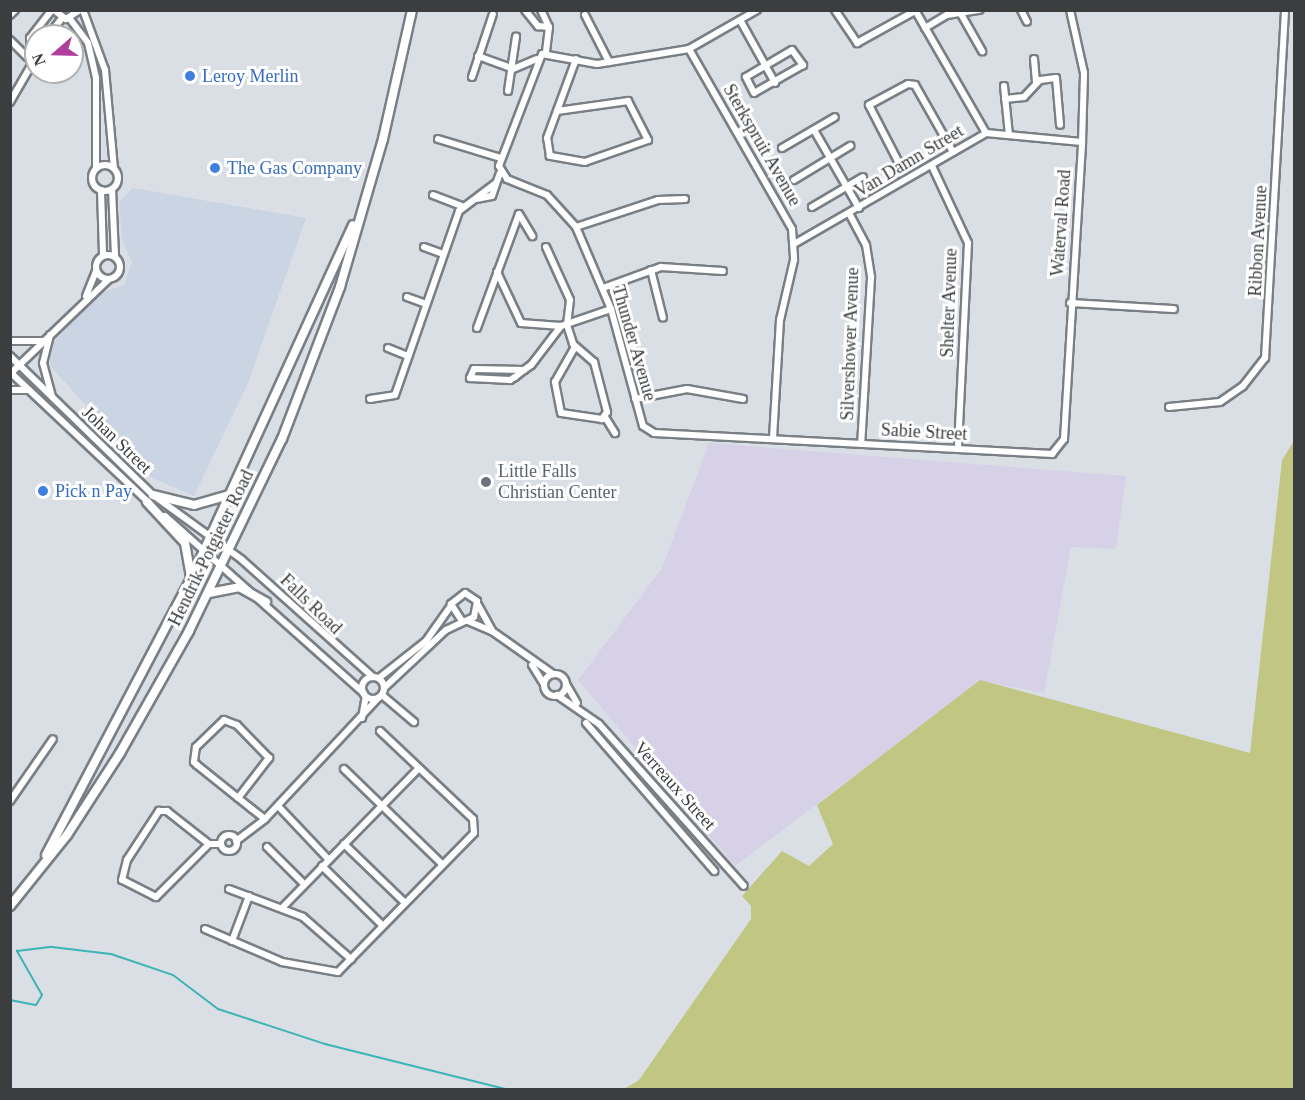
<!DOCTYPE html>
<style>
body{margin:0}
#map{position:relative;width:1305px;height:1100px;overflow:hidden;background:#dadfe6;font-family:"Times New Roman",serif}
div>[style]{position:absolute}
.built>*{inset:0;background:#cbd4e2}
.education>*{inset:0;background:#d6d1e7}
.green>*{inset:0;background:#c1c683}
.stream>*{height:2px;margin:-1px;padding:0 1px;transform-origin:1px;border-radius:1px;background:#3db3b5}
.roads{filter:drop-shadow(2px 0 #7a7f85) drop-shadow(-2px 0 #7a7f85) drop-shadow(0 2px #7a7f85) drop-shadow(0 -2px #7a7f85)}
.street>*{height:6px;margin:-3px;padding:0 3px;transform-origin:3px;border-radius:3px;background:#fff}
.street>.ring{margin:-3px;padding:0;box-sizing:content-box;background:none;border:6px solid #fff;border-radius:50%}
.secondary>*{height:8px;margin:-4px;padding:0 4px;transform-origin:4px;border-radius:4px;background:#fff}
.dots>*{width:16px;height:16px;translate:-50% -50%;box-sizing:border-box;border:3px solid #fff;border-radius:50%}
span{translate:-50% -50%;white-space:nowrap;text-align:center;line-height:1.15;-webkit-text-stroke:6px #fff;paint-order:stroke}
.shop-label{font-size:18px;color:#366cbe}
.left{translate:0 -50%;text-align:left}
.street-label{font-size:18px;color:#3b3d3f}
.worship-label{font-size:18px;color:#5b616d}
.frame{position:absolute;inset:0;border:12px solid #3b3d3f;pointer-events:none}
.north{position:absolute;left:24px;top:24px;width:60px;height:60px;box-sizing:border-box;background:#fff;border:2px solid #b1b1b2;border-radius:50%;rotate:250deg;font-size:16px;font-weight:700;line-height:24px;text-align:center;color:#3b3d3f}
.north::after{content:'';display:block;margin:auto;width:21px;height:27px;background:#af409e;clip-path:polygon(50% 0,100% 100%,50% 72%,0 100%)}
</style>
<div id="map">
<div class="built">
<div style="clip-path:polygon(133px 188px,306px 218px,248px 383px,194px 496px,152px 478px,50px 366px,50px 346px,98px 294px,124px 285px,132px 262px,122px 240px,119px 202px)"></div>
</div>
<div class="education">
<div style="clip-path:polygon(709px 443px,1126px 476px,1116px 549px,1071px 547px,1044px 693px,980px 681px,735px 866px,578px 680px,662px 568px)"></div>
</div>
<div class="green">
<div style="clip-path:polygon(1294px 441px,1294px 1089px,624px 1089px,639px 1080px,751px 919px,751px 906px,742px 896px,782px 851px,809px 866px,833px 844px,817px 805px,980px 680px,1250px 753px,1282px 460px)"></div>
</div>
<div class="stream">
<div style="left:10px;top:1000px;width:26px;rotate:11deg"></div>
<div style="left:36px;top:1005px;width:12px;rotate:-59deg"></div>
<div style="left:42px;top:995px;width:51px;rotate:-119.6deg"></div>
<div style="left:17px;top:951px;width:35px;rotate:-7deg"></div>
<div style="left:52px;top:947px;width:59px;rotate:6.8deg"></div>
<div style="left:111px;top:954px;width:65px;rotate:18.7deg"></div>
<div style="left:173px;top:975px;width:56px;rotate:37.1deg"></div>
<div style="left:218px;top:1009px;width:113px;rotate:18.1deg"></div>
<div style="left:325px;top:1044px;width:190px;rotate:14deg"></div>
</div>
<div class="roads">
<div class="street">
<div style="left:54px;top:10px;width:15px;rotate:37deg"></div>
<div style="left:66px;top:19px;width:17px;rotate:-33deg"></div>
<div style="left:83px;top:10px;width:64px;rotate:69.9deg"></div>
<div style="left:105px;top:70px;width:98px;rotate:84.8deg"></div>
<div style="left:525px;top:10px;width:21px;rotate:51deg"></div>
<div style="left:538px;top:26px;width:11px;rotate:5deg"></div>
<div style="left:541px;top:10px;width:19px;rotate:65deg"></div>
<div style="left:549px;top:27px;width:26px;rotate:97deg"></div>
<div style="left:757px;top:10px;width:78px;rotate:150.2deg"></div>
<div style="left:689px;top:49px;width:93px;rotate:170.7deg"></div>
<div style="left:597px;top:64px;width:56px;rotate:-169.7deg"></div>
<div style="left:542px;top:54px;width:120px;rotate:111deg"></div>
<div style="left:499px;top:166px;width:15px;rotate:58deg"></div>
<div style="left:507px;top:179px;width:43px;rotate:21.8deg"></div>
<div style="left:547px;top:195px;width:43px;rotate:47.8deg"></div>
<div style="left:576px;top:227px;width:89px;rotate:66.9deg"></div>
<div style="left:611px;top:309px;width:121px;rotate:74.7deg"></div>
<div style="left:643px;top:426px;width:13px;rotate:32deg"></div>
<div style="left:654px;top:433px;width:399px;rotate:3deg"></div>
<div style="left:1052px;top:454px;width:19px;rotate:-51deg"></div>
<div style="left:1064px;top:439px;width:298px;rotate:-86.5deg"></div>
<div style="left:1082px;top:142px;width:69px;rotate:-88.3deg"></div>
<div style="left:1084px;top:73px;width:65px;rotate:-102.5deg"></div>
<div style="left:835px;top:10px;width:40px;rotate:56deg"></div>
<div style="left:857px;top:43px;width:66px;rotate:-28.9deg"></div>
<div style="left:915px;top:10px;width:142px;rotate:60deg"></div>
<div style="left:1021px;top:10px;width:13px;rotate:63deg"></div>
<div style="left:961px;top:14px;width:43px;rotate:60.4deg"></div>
<div style="left:10px;top:15px;width:7px;rotate:-45deg"></div>
<div style="left:585px;top:15px;width:53px;rotate:62.9deg"></div>
<div style="left:70px;top:19px;width:30px;rotate:53deg"></div>
<div style="left:88px;top:43px;width:36px;rotate:77deg"></div>
<div style="left:96px;top:78px;width:90px;rotate:90deg"></div>
<div style="left:740px;top:20px;width:72px;rotate:60.9deg"></div>
<div style="left:925px;top:28px;width:26px;rotate:-31deg"></div>
<div style="left:947px;top:15px;width:33px;rotate:-9deg"></div>
<div style="left:48px;top:36px;width:23px;rotate:-52deg"></div>
<div style="left:10px;top:40px;width:24px;rotate:45deg"></div>
<div style="left:689px;top:49px;width:207px;rotate:60.2deg"></div>
<div style="left:792px;top:229px;width:31px;rotate:86deg"></div>
<div style="left:794px;top:260px;width:62px;rotate:103.1deg"></div>
<div style="left:780px;top:320px;width:119px;rotate:93.4deg"></div>
<div style="left:792px;top:50px;width:19px;rotate:54deg"></div>
<div style="left:803px;top:65px;width:56px;rotate:150.3deg"></div>
<div style="left:754px;top:93px;width:18px;rotate:-117deg"></div>
<div style="left:746px;top:77px;width:53px;rotate:-30.4deg"></div>
<div style="left:478px;top:56px;width:37px;rotate:20deg"></div>
<div style="left:513px;top:69px;width:25px;rotate:-23deg"></div>
<div style="left:1034px;top:59px;width:24px;rotate:85deg"></div>
<div style="left:30px;top:60px;width:22px;rotate:-90deg"></div>
<div style="left:30px;top:38px;width:36px;rotate:-52deg"></div>
<div style="left:472px;top:77px;width:66px;rotate:-71.6deg"></div>
<div style="left:1004px;top:86px;width:49px;rotate:84.2deg"></div>
<div style="left:508px;top:91px;width:55px;rotate:-81.6deg"></div>
<div style="left:1005px;top:99px;width:19px;rotate:-6deg"></div>
<div style="left:1024px;top:97px;width:23px;rotate:-47deg"></div>
<div style="left:1040px;top:80px;width:16px;rotate:-7deg"></div>
<div style="left:1056px;top:78px;width:47px;rotate:85.1deg"></div>
<div style="left:10px;top:102px;width:52px;rotate:-60deg"></div>
<div style="left:557px;top:111px;width:72px;rotate:-8deg"></div>
<div style="left:628px;top:101px;width:44px;rotate:62.9deg"></div>
<div style="left:648px;top:140px;width:67px;rotate:160.8deg"></div>
<div style="left:585px;top:162px;width:36px;rotate:-170deg"></div>
<div style="left:550px;top:156px;width:18px;rotate:-99deg"></div>
<div style="left:547px;top:138px;width:84px;rotate:-69.8deg"></div>
<div style="left:814px;top:130px;width:90px;rotate:60deg"></div>
<div style="left:438px;top:139px;width:66px;rotate:16.8deg"></div>
<div style="left:782px;top:148px;width:61px;rotate:-30.3deg"></div>
<div class="ring" style="left:92px;top:165px;width:20px;height:20px"></div>
<div style="left:932px;top:166px;width:85px;rotate:64.9deg"></div>
<div style="left:968px;top:243px;width:206px;rotate:92.8deg"></div>
<div style="left:901px;top:167px;width:70px;rotate:-117.3deg"></div>
<div style="left:869px;top:105px;width:44px;rotate:-28.3deg"></div>
<div style="left:908px;top:84px;width:7px;rotate:8deg"></div>
<div style="left:915px;top:85px;width:77px;rotate:60.4deg"></div>
<div style="left:794px;top:180px;width:66px;rotate:-31.3deg"></div>
<div style="left:112px;top:189px;width:67px;rotate:87.4deg"></div>
<div style="left:101px;top:190px;width:65px;rotate:88.2deg"></div>
<div style="left:433px;top:195px;width:31px;rotate:21deg"></div>
<div style="left:476px;top:199px;width:16px;rotate:-11deg"></div>
<div style="left:492px;top:196px;width:24px;rotate:-71deg"></div>
<div style="left:812px;top:207px;width:59px;rotate:-30.5deg"></div>
<div style="left:850px;top:215px;width:34px;rotate:62deg"></div>
<div style="left:866px;top:245px;width:33px;rotate:81deg"></div>
<div style="left:871px;top:278px;width:166px;rotate:93.4deg"></div>
<div style="left:576px;top:227px;width:86px;rotate:-18.2deg"></div>
<div style="left:658px;top:200px;width:27px;rotate:-2deg"></div>
<div style="left:794px;top:244px;width:222px;rotate:-30deg"></div>
<div style="left:986px;top:133px;width:96px;rotate:5.4deg"></div>
<div style="left:424px;top:247px;width:20px;rotate:20deg"></div>
<div style="left:546px;top:247px;width:58px;rotate:65.6deg"></div>
<div style="left:570px;top:300px;width:25px;rotate:97deg"></div>
<div style="left:567px;top:325px;width:20px;rotate:72deg"></div>
<div style="left:573px;top:344px;width:28px;rotate:41deg"></div>
<div style="left:594px;top:362px;width:52px;rotate:75.4deg"></div>
<div style="left:607px;top:412px;width:9px;rotate:126deg"></div>
<div style="left:602px;top:419px;width:41px;rotate:-171.7deg"></div>
<div style="left:561px;top:413px;width:32px;rotate:-101deg"></div>
<div style="left:555px;top:382px;width:40px;rotate:-60.3deg"></div>
<div class="ring" style="left:96px;top:255px;width:18px;height:18px"></div>
<div style="left:651px;top:270px;width:49px;rotate:76deg"></div>
<div style="left:497px;top:272px;width:56px;rotate:64.8deg"></div>
<div style="left:521px;top:323px;width:40px;rotate:4.3deg"></div>
<div style="left:603px;top:288px;width:62px;rotate:-19.9deg"></div>
<div style="left:661px;top:267px;width:62px;rotate:3.7deg"></div>
<div style="left:86px;top:296px;width:27px;rotate:-68deg"></div>
<div style="left:407px;top:297px;width:20px;rotate:20deg"></div>
<div style="left:1070px;top:303px;width:104px;rotate:3.3deg"></div>
<div style="left:477px;top:328px;width:121px;rotate:-69.8deg"></div>
<div style="left:519px;top:214px;width:26px;rotate:59deg"></div>
<div style="left:50px;top:335px;width:29px;rotate:104deg"></div>
<div style="left:43px;top:363px;width:35px;rotate:75deg"></div>
<div style="left:10px;top:341px;width:33px"></div>
<div style="left:388px;top:348px;width:22px;rotate:22deg"></div>
<div style="left:10px;top:356px;width:199px;rotate:44.2deg"></div>
<div style="left:153px;top:495px;width:109px;rotate:36deg"></div>
<div style="left:241px;top:559px;width:177px;rotate:41.8deg"></div>
<div style="left:524px;top:370px;width:50px;rotate:-178.9deg"></div>
<div style="left:474px;top:369px;width:10px;rotate:114deg"></div>
<div style="left:470px;top:378px;width:40px;rotate:2.9deg"></div>
<div style="left:510px;top:380px;width:6px;rotate:-31deg"></div>
<div style="left:515px;top:377px;width:11px;rotate:-38deg"></div>
<div style="left:524px;top:370px;width:9px;rotate:-36deg"></div>
<div style="left:531px;top:365px;width:6px;rotate:-51deg"></div>
<div style="left:535px;top:360px;width:43px;rotate:-52.6deg"></div>
<div style="left:561px;top:326px;width:53px;rotate:-18.8deg"></div>
<div style="left:10px;top:372px;width:192px;rotate:43.3deg"></div>
<div style="left:10px;top:374px;width:137px;rotate:-43.8deg"></div>
<div style="left:10px;top:390px;width:19px"></div>
<div style="left:370px;top:399px;width:25px;rotate:-9deg"></div>
<div style="left:395px;top:395px;width:195px;rotate:-70.8deg"></div>
<div style="left:459px;top:211px;width:46px;rotate:-37.1deg"></div>
<div style="left:635px;top:399px;width:53px;rotate:-10.9deg"></div>
<div style="left:687px;top:389px;width:57px;rotate:10.1deg"></div>
<div style="left:1169px;top:407px;width:51px;rotate:-5.6deg"></div>
<div style="left:1220px;top:402px;width:28px;rotate:-35deg"></div>
<div style="left:1243px;top:386px;width:36px;rotate:-52deg"></div>
<div style="left:1265px;top:358px;width:349px;rotate:-86.7deg"></div>
<div style="left:605px;top:417px;width:19px;rotate:58deg"></div>
<div style="left:165px;top:516px;width:266px;rotate:41.7deg"></div>
<div style="left:478px;top:605px;width:29px;rotate:61deg"></div>
<div style="left:468px;top:621px;width:26px;rotate:23deg"></div>
<div style="left:492px;top:631px;width:75px;rotate:35.2deg"></div>
<div style="left:532px;top:665px;width:22px;rotate:58deg"></div>
<div class="ring" style="left:544px;top:674px;width:16px;height:16px"></div>
<div class="ring" style="left:362px;top:677px;width:16px;height:16px"></div>
<div style="left:379px;top:678px;width:60px;rotate:-38.2deg"></div>
<div style="left:426px;top:641px;width:42px;rotate:-54.8deg"></div>
<div style="left:566px;top:684px;width:22px;rotate:60deg"></div>
<div style="left:384px;top:688px;width:85px;rotate:-43.1deg"></div>
<div style="left:446px;top:630px;width:31px;rotate:-25deg"></div>
<div style="left:474px;top:617px;width:16px;rotate:-79deg"></div>
<div style="left:477px;top:601px;width:14px;rotate:-146deg"></div>
<div style="left:465px;top:593px;width:18px;rotate:142deg"></div>
<div style="left:451px;top:604px;width:20px;rotate:57deg"></div>
<div style="left:382px;top:695px;width:42px;rotate:40.2deg"></div>
<div style="left:557px;top:695px;width:51px;rotate:34.6deg"></div>
<div style="left:599px;top:724px;width:217px;rotate:48.2deg"></div>
<div style="left:362px;top:718px;width:22px;rotate:-80deg"></div>
<div style="left:586px;top:723px;width:196px;rotate:49.1deg"></div>
<div style="left:344px;top:769px;width:135px;rotate:44.1deg"></div>
<div style="left:238px;top:798px;width:51px;rotate:-52.2deg"></div>
<div style="left:269px;top:758px;width:46px;rotate:-134.1deg"></div>
<div style="left:237px;top:725px;width:14px;rotate:-159deg"></div>
<div style="left:224px;top:720px;width:39px;rotate:136deg"></div>
<div style="left:196px;top:747px;width:15px;rotate:98deg"></div>
<div style="left:194px;top:762px;width:4px;rotate:45deg"></div>
<div style="left:197px;top:765px;width:70px;rotate:38.7deg"></div>
<div style="left:252px;top:809px;width:16px;rotate:38deg"></div>
<div style="left:10px;top:801px;width:75px;rotate:-55.3deg"></div>
<div style="left:278px;top:806px;width:74px;rotate:46.6deg"></div>
<div class="ring" style="left:221px;top:835px;width:10px;height:10px"></div>
<div style="left:236px;top:841px;width:36px;rotate:-37deg"></div>
<div style="left:265px;top:819px;width:167px;rotate:-46.9deg"></div>
<div style="left:209px;top:844px;width:75px;rotate:135deg"></div>
<div style="left:156px;top:897px;width:38px;rotate:-153deg"></div>
<div style="left:122px;top:880px;width:21px;rotate:-76deg"></div>
<div style="left:127px;top:860px;width:59px;rotate:-56.9deg"></div>
<div style="left:159px;top:811px;width:8px"></div>
<div style="left:167px;top:811px;width:53px;rotate:38.2deg"></div>
<div style="left:209px;top:844px;width:12px"></div>
<div style="left:344px;top:844px;width:83px;rotate:44deg"></div>
<div style="left:267px;top:847px;width:49px;rotate:45deg"></div>
<div style="left:322px;top:866px;width:84px;rotate:44.5deg"></div>
<div style="left:229px;top:889px;width:79px;rotate:20.7deg"></div>
<div style="left:303px;top:917px;width:64px;rotate:41.2deg"></div>
<div style="left:282px;top:908px;width:194px;rotate:-45.6deg"></div>
<div style="left:205px;top:929px;width:84px;rotate:23.2deg"></div>
<div style="left:282px;top:962px;width:57px;rotate:10.1deg"></div>
<div style="left:338px;top:972px;width:194px;rotate:-45.6deg"></div>
<div style="left:474px;top:833px;width:14px;rotate:-94deg"></div>
<div style="left:473px;top:819px;width:128px;rotate:-136.6deg"></div>
<div style="left:232px;top:941px;width:48px;rotate:-69.3deg"></div>
</div>
<div class="secondary">
<div style="left:153px;top:495px;width:42px;rotate:13.7deg"></div>
<div style="left:194px;top:505px;width:37px;rotate:-16deg"></div>
<div style="left:147px;top:502px;width:56px;rotate:47.2deg"></div>
<div style="left:185px;top:543px;width:34px;rotate:80deg"></div>
<div style="left:209px;top:593px;width:31px;rotate:-11deg"></div>
<div style="left:239px;top:587px;width:31px;rotate:29deg"></div>
<div style="left:46px;top:855px;width:312px;rotate:-62.3deg"></div>
<div style="left:191px;top:579px;width:389px;rotate:-65.4deg"></div>
<div style="left:10px;top:906px;width:91px;rotate:-51.2deg"></div>
<div style="left:67px;top:835px;width:98px;rotate:-57.1deg"></div>
<div style="left:120px;top:753px;width:140px;rotate:-60.5deg"></div>
<div style="left:189px;top:631px;width:213px;rotate:-64.2deg"></div>
<div style="left:282px;top:439px;width:163px;rotate:-69.1deg"></div>
<div style="left:340px;top:287px;width:154px;rotate:-73.8deg"></div>
<div style="left:383px;top:139px;width:132px;rotate:-77.3deg"></div>
</div>
</div>
<div class="dots">
<div style="left:190px;top:76px;background:#3f7fe0"></div>
<div style="left:215px;top:168px;background:#3f7fe0"></div>
<div style="left:486px;top:482px;background:#6b7280"></div>
<div style="left:43px;top:491px;background:#3f7fe0"></div>
</div>
<div class="shop-label">
<span class="left" style="left:202px;top:76px">Leroy Merlin</span>
<span class="left" style="left:227px;top:168px">The Gas Company</span>
<span class="left" style="left:55px;top:491px">Pick n Pay</span>
</div>
<div class="street-label">
<span style="left:762px;top:145px;rotate:60deg">Sterkspruit Avenue</span>
<span style="left:909px;top:161px;rotate:-31deg">Van Damn Street</span>
<span style="left:1061px;top:223px;rotate:-86deg">Waterval Road</span>
<span style="left:1258px;top:241px;rotate:-87deg">Ribbon Avenue</span>
<span style="left:949px;top:303px;rotate:-88deg">Shelter Avenue</span>
<span style="left:634px;top:343px;rotate:74deg">Thunder Avenue</span>
<span style="left:850px;top:344px;rotate:-88deg">Silvershower Avenue</span>
<span style="left:924px;top:432px;rotate:3deg">Sabie Street</span>
<span style="left:117px;top:440px;rotate:44deg">Johan Street</span>
<span style="left:211px;top:548px;rotate:-64deg">Hendrik Potgieter Road</span>
<span style="left:311px;top:604px;rotate:44deg">Falls Road</span>
<span style="left:675px;top:786px;rotate:48deg">Verreaux Street</span>
</div>
<div class="worship-label">
<span class="left" style="left:498px;top:482px">Little Falls<br>Christian Center</span>
</div>
<div class="frame"></div>
<div class="north">N</div>
</div>
